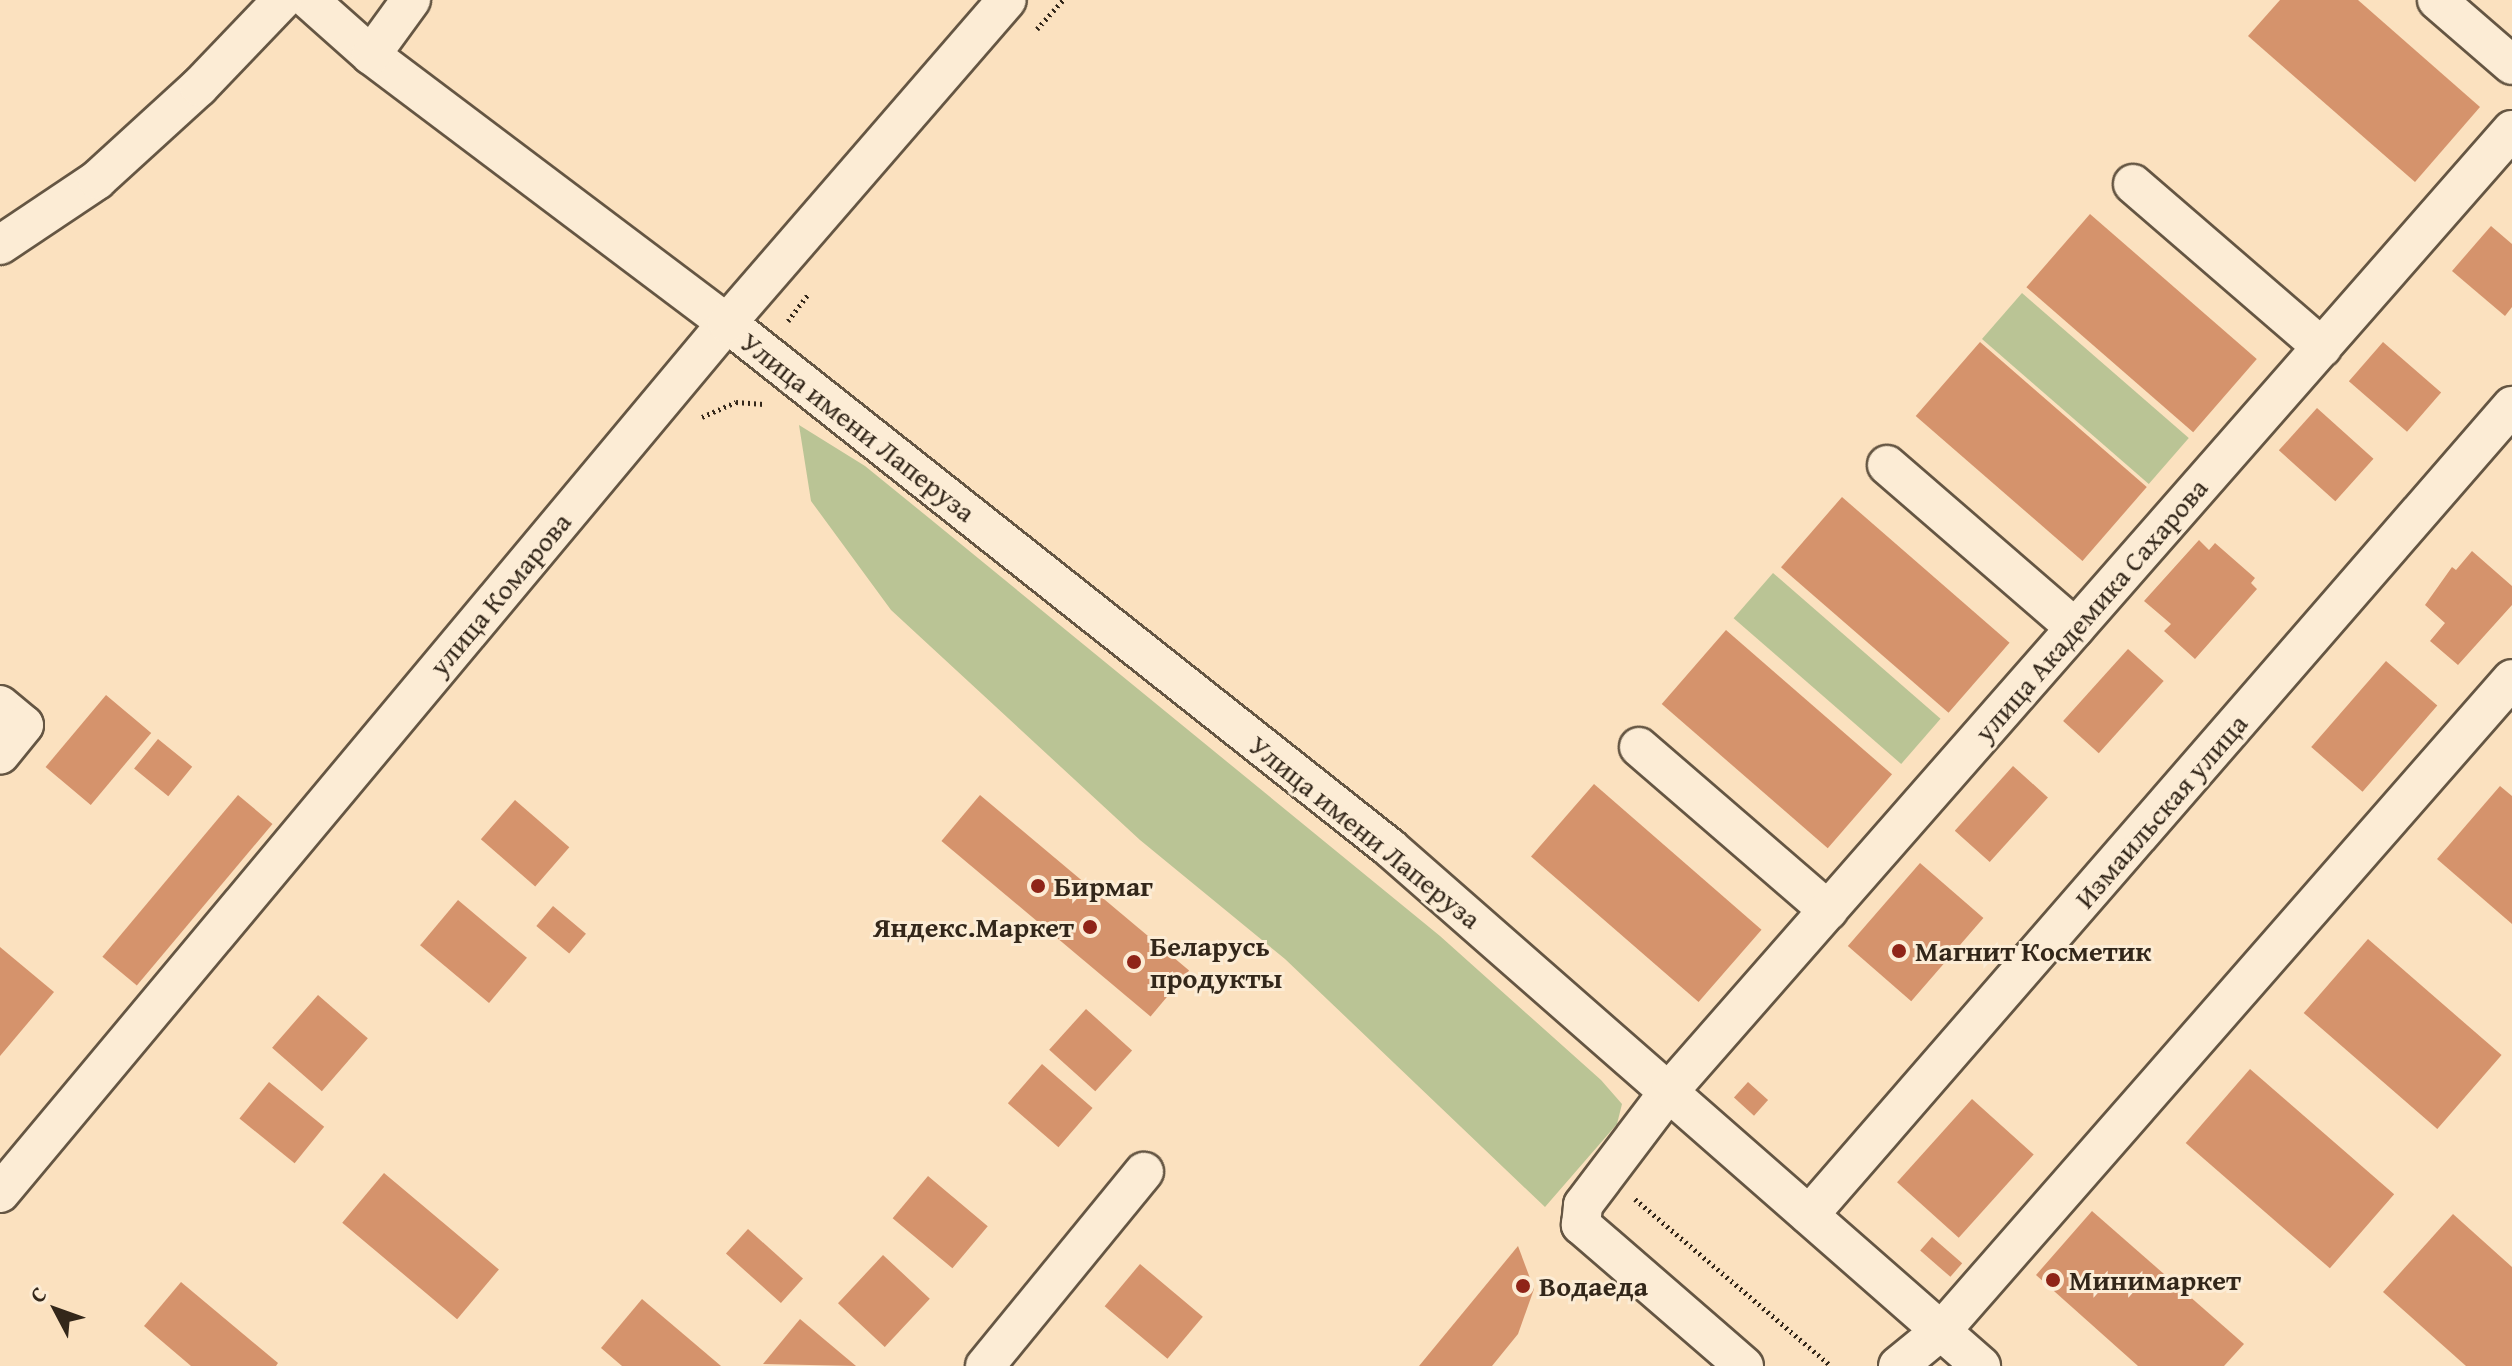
<!DOCTYPE html>
<meta charset="utf-8">
<style>
body{margin:0}
#map{position:relative;width:2512px;height:1366px;overflow:hidden;background:#fbe1bf;font-family:"Gentium Book Plus",serif}
div>[style]{position:absolute}
.green>*{inset:0;background:#bac495;transform-origin:0 0}
.building>*{inset:0;background:#d5936c;transform-origin:0 0}
.path>*{height:5px;margin-top:-2.5px;transform-origin:0;background:repeating-linear-gradient(90deg,#33271a 0 2px,transparent 0 6px)}
.roads{filter:drop-shadow(2px 0 #655643) drop-shadow(-2px 0 #655643) drop-shadow(0 2px #655643) drop-shadow(0 -2px #655643)}
.minor>*{height:38px;margin:-19px;padding:0 19px;transform-origin:19px;border-radius:19px;background:#fcecd5}
.dots>*{width:22px;height:22px;translate:-50% -50%;box-sizing:border-box;border:4px solid #fcecd5;border-radius:50%}
span{translate:-50% -50%;white-space:nowrap;text-align:center;line-height:1.15;-webkit-text-stroke:6px #fcecd5;paint-order:stroke}
.street-label{font-size:28px;color:#33271a}
.poi-label{font-size:28px;color:#33271a;font-weight:700}
.left{translate:0 -50%;text-align:left}
.right{translate:-100% -50%;text-align:right}
.north{position:absolute;left:16px;top:1270px;width:80px;height:80px;-webkit-text-stroke:6px #fcecd5;paint-order:stroke;rotate:311deg;font-size:22px;font-weight:700;line-height:32px;text-align:center;color:#33271a}
.north::after{content:'';display:block;margin:auto;width:28px;height:36px;background:#33271a;clip-path:polygon(50% 0,100% 100%,50% 72%,0 100%)}
</style>
<div id="map">
<div class="green">
<div style="left:2022px;top:293px;width:221px;height:61px;rotate:41deg"></div>
<div style="clip-path:polygon(799px 425px,865px 466px,929px 518px,1440px 936px,1601px 1080px,1622px 1104px,1617px 1124px,1545px 1207px,1285px 959px,1140px 840px,891px 610px,811px 501px)"></div>
<div style="left:1773px;top:573px;width:222px;height:60px;rotate:41deg"></div>
</div>
<div class="building">
<div style="clip-path:polygon(2280px 0,2358px 0,2480px 107px,2415px 182px,2248px 36px)"></div>
<div style="left:2090px;top:214px;width:221px;height:97px;rotate:41deg"></div>
<div style="clip-path:polygon(2491px 226px,2512px 244px,2512px 307px,2505px 316px,2452px 271px)"></div>
<div style="left:1980px;top:342px;width:221px;height:98px;rotate:41deg"></div>
<div style="left:2383px;top:342px;width:77px;height:52px;rotate:41deg"></div>
<div style="left:2317px;top:408px;width:76px;height:57px;rotate:42deg"></div>
<div style="left:1842px;top:497px;width:222px;height:93px;rotate:41deg"></div>
<div style="clip-path:polygon(2199px 540px,2209px 550px,2215px 543px,2255px 578px,2251px 583px,2257px 589px,2195px 659px,2164px 631px,2171px 624px,2144px 601px)"></div>
<div style="clip-path:polygon(2472px 551px,2512px 586px,2512px 605px,2458px 665px,2430px 641px,2445px 623px,2425px 605px,2452px 567px,2456px 570px)"></div>
<div style="left:1726px;top:630px;width:220px;height:98px;rotate:41deg"></div>
<div style="left:2128px;top:649px;width:48px;height:97px;rotate:42deg"></div>
<div style="left:2386px;top:661px;width:68px;height:114px;rotate:41deg"></div>
<div style="left:106px;top:695px;width:59px;height:94px;rotate:40deg"></div>
<div style="left:158px;top:739px;width:44px;height:38px;rotate:39deg"></div>
<div style="left:2013px;top:766px;width:47px;height:87px;rotate:42deg"></div>
<div style="left:1594px;top:784px;width:222px;height:96px;rotate:41deg"></div>
<div style="clip-path:polygon(2500px 786px,2512px 796px,2512px 924px,2437px 859px)"></div>
<div style="left:238px;top:795px;width:45px;height:211px;rotate:40deg"></div>
<div style="left:980px;top:795px;width:273px;height:60px;rotate:40deg"></div>
<div style="left:515px;top:800px;width:72px;height:52px;rotate:41deg"></div>
<div style="left:1920px;top:863px;width:84px;height:110px;rotate:41deg"></div>
<div style="left:458px;top:900px;width:90px;height:59px;rotate:40deg"></div>
<div style="left:553px;top:906px;width:43px;height:26px;rotate:40deg"></div>
<div style="left:2368px;top:939px;width:177px;height:98px;rotate:41deg"></div>
<div style="clip-path:polygon(0 947px,54px 992px,0 1056px)"></div>
<div style="left:318px;top:995px;width:66px;height:70px;rotate:41deg"></div>
<div style="left:1086px;top:1009px;width:62px;height:55px;rotate:42deg"></div>
<div style="left:1042px;top:1064px;width:67px;height:52px;rotate:41deg"></div>
<div style="left:2250px;top:1069px;width:191px;height:98px;rotate:41deg"></div>
<div style="left:269px;top:1082px;width:71px;height:47px;rotate:39deg"></div>
<div style="left:1748px;top:1082px;width:27px;height:21px;rotate:42deg"></div>
<div style="left:1972px;top:1099px;width:83px;height:112px;rotate:42deg"></div>
<div style="left:384px;top:1173px;width:150px;height:65px;rotate:40deg"></div>
<div style="left:928px;top:1176px;width:78px;height:55px;rotate:40deg"></div>
<div style="clip-path:polygon(2092px 1211px,2244px 1344px,2224px 1366px,2138px 1366px,2036px 1275px)"></div>
<div style="clip-path:polygon(2453px 1214px,2512px 1267px,2512px 1366px,2466px 1366px,2383px 1292px)"></div>
<div style="left:748px;top:1229px;width:74px;height:33px;rotate:42deg"></div>
<div style="left:1932px;top:1237px;width:40px;height:18px;rotate:41deg"></div>
<div style="clip-path:polygon(1518px 1246px,1534px 1289px,1518px 1334px,1492px 1366px,1419px 1366px)"></div>
<div style="left:883px;top:1255px;width:64px;height:66px;rotate:43deg"></div>
<div style="left:1140px;top:1264px;width:82px;height:55px;rotate:40deg"></div>
<div style="clip-path:polygon(181px 1282px,278px 1363px,276px 1366px,191px 1366px,144px 1326px)"></div>
<div style="clip-path:polygon(642px 1299px,721px 1366px,622px 1366px,601px 1348px)"></div>
<div style="clip-path:polygon(800px 1319px,856px 1366px,763px 1364px)"></div>
</div>
<div class="path">
<div style="left:1037px;top:29px;width:39px;rotate:-48deg"></div>
<div style="left:788px;top:321px;width:34px;rotate:-53deg"></div>
<div style="left:702px;top:417px;width:37px;rotate:-24deg"></div>
<div style="left:736px;top:402px;width:28px;rotate:4deg"></div>
<div style="left:1635px;top:1199px;width:257px;rotate:40.4deg"></div>
</div>
<div class="roads">
<div class="minor">
<div style="left:309px;top:0;width:83px;rotate:41.6deg"></div>
<div style="left:371px;top:55px;width:446px;rotate:37deg"></div>
<div style="left:727px;top:323px;width:846px;rotate:38.37deg"></div>
<div style="left:1390px;top:848px;width:786px;rotate:41.23deg"></div>
<div style="left:2437px;top:0;width:99px;rotate:40.9deg"></div>
<div style="left:371px;top:55px;width:68px;rotate:-54deg"></div>
<div style="left:2133px;top:184px;width:250px;rotate:40.8deg"></div>
<div style="left:0;top:245px;width:117px;rotate:-33.8deg"></div>
<div style="left:97px;top:180px;width:138px;rotate:-42.4deg"></div>
<div style="left:199px;top:87px;width:120px;rotate:-46.3deg"></div>
<div style="left:1887px;top:465px;width:249px;rotate:40.9deg"></div>
<div style="left:0;top:705px;width:31px;rotate:40deg"></div>
<div style="left:24px;top:725px;width:38px;rotate:129deg"></div>
<div style="left:1639px;top:747px;width:250px;rotate:40.8deg"></div>
<div style="left:0;top:1193px;width:1134px;rotate:-50.12deg"></div>
<div style="left:727px;top:323px;width:427px;rotate:-49.1deg"></div>
<div style="left:1809px;top:1215px;width:1072px;rotate:-49.01deg"></div>
<div style="left:985px;top:1366px;width:251px;rotate:-50.7deg"></div>
<div style="left:1744px;top:1366px;width:216px;rotate:-139.1deg"></div>
<div style="left:1581px;top:1225px;width:20px;rotate:-84deg"></div>
<div style="left:1583px;top:1205px;width:144px;rotate:-52.9deg"></div>
<div style="left:1670px;top:1090px;width:1277px;rotate:-48.75deg"></div>
<div style="left:1898px;top:1366px;width:57px;rotate:-39.3deg"></div>
<div style="left:1942px;top:1330px;width:865px;rotate:-48.8deg"></div>
</div>
</div>
<div class="dots">
<div style="left:1038px;top:886px;background:#8f2418"></div>
<div style="left:1090px;top:927px;background:#8f2418"></div>
<div style="left:1899px;top:951px;background:#8f2418"></div>
<div style="left:1134px;top:962px;background:#8f2418"></div>
<div style="left:2053px;top:1280px;background:#8f2418"></div>
<div style="left:1523px;top:1286px;background:#8f2418"></div>
</div>
<div class="street-label">
<span style="left:858px;top:427px;rotate:38deg">Улица имени Лаперуза</span>
<span style="left:500px;top:594px;rotate:-50deg">улица Комарова</span>
<span style="left:2091px;top:610px;rotate:-49deg">улица Академика Сахарова</span>
<span style="left:2161px;top:811px;rotate:-49deg">Измаильская улица</span>
<span style="left:1365px;top:832px;rotate:39deg">Улица имени Лаперуза</span>
</div>
<div class="poi-label">
<span class="left" style="left:1054px;top:886px">Бирмаг</span>
<span class="right" style="left:1074px;top:927px">Яндекс.Маркет</span>
<span class="left" style="left:1150px;top:962px">Беларусь<br>продукты</span>
<span class="left" style="left:1915px;top:951px">Магнит Косметик</span>
<span class="left" style="left:2069px;top:1280px">Минимаркет</span>
<span class="left" style="left:1539px;top:1286px">Водаеда</span>
</div>
<div class="north">С</div>
</div>
